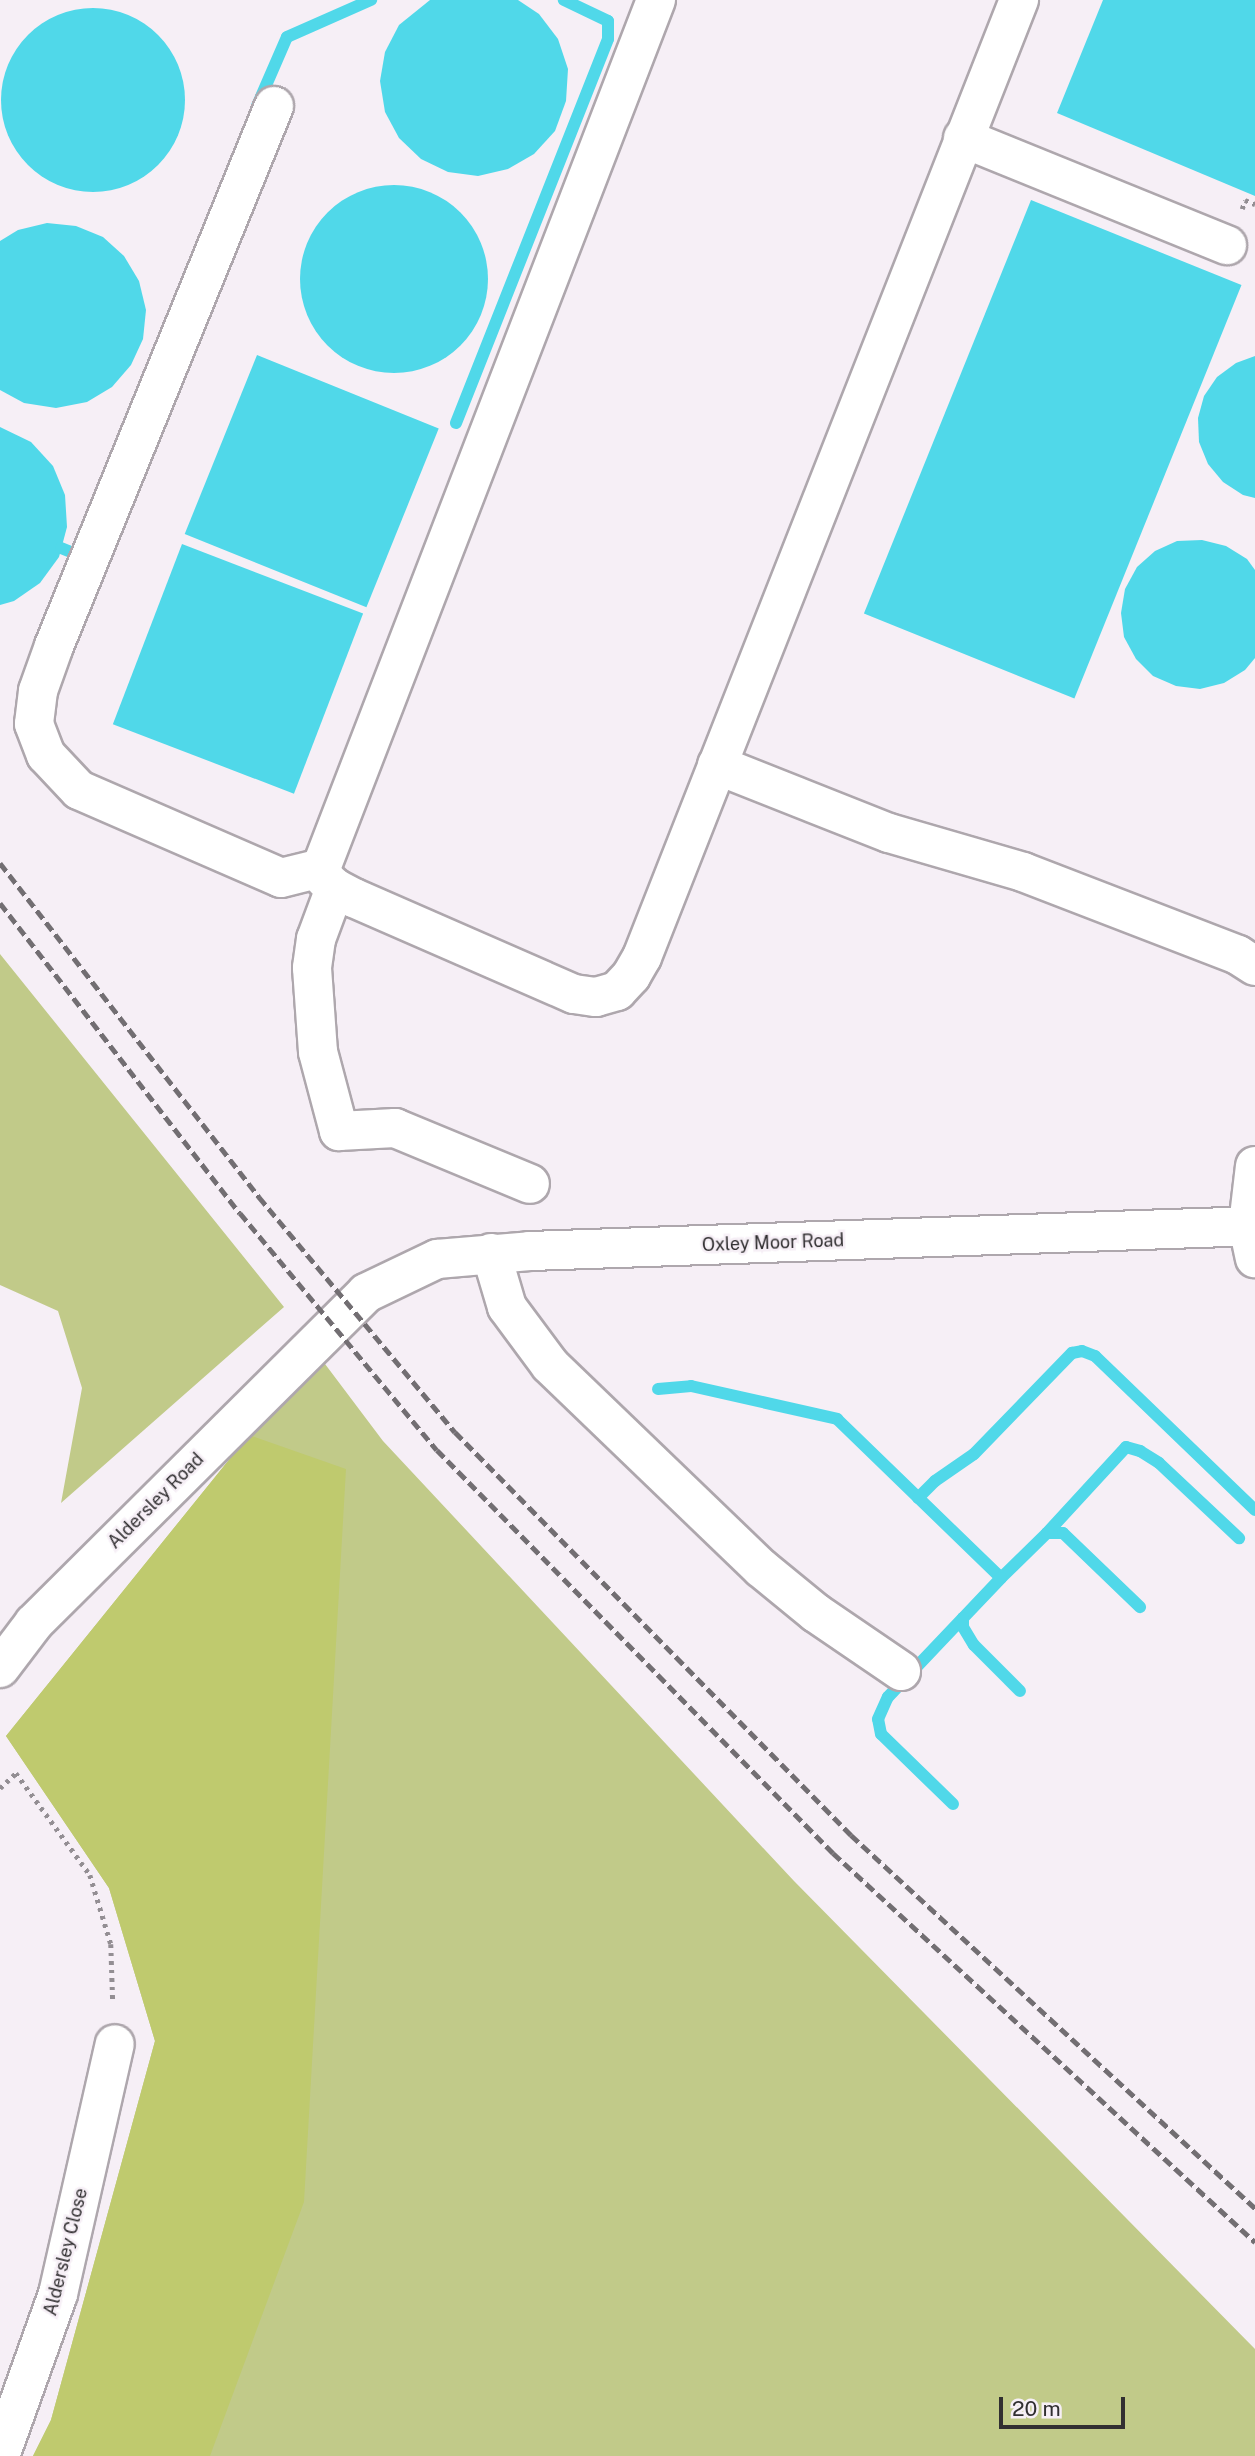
<!DOCTYPE html>
<style>
body{margin:0}
#map{position:relative;width:1255px;height:2456px;overflow:hidden;background:#f6eff6;font-family:"Public Sans",sans-serif}
div>[style]{position:absolute}
.green>*{inset:0;background:#c1ca89}
.forest>*{inset:0;background:#bfca6e}
.water>*{inset:0;background:#50d8e9;transform-origin:0 0}
.round{border-radius:50%}
.stream>*{height:12px;margin:-6px;padding:0 6px;transform-origin:6px;border-radius:6px;background:#50d8e9}
.path>*{height:4.5px;margin-top:-2.25px;transform-origin:0;background:repeating-linear-gradient(90deg,#938e93 0 3.5px,transparent 0 8.5px)}
.roads{filter:drop-shadow(2px 0 #aea7ad) drop-shadow(-2px 0 #aea7ad) drop-shadow(0 2px #aea7ad) drop-shadow(0 -2px #aea7ad)}
.minor>*{height:38px;margin:-19px;padding:0 19px;transform-origin:19px;border-radius:19px;background:#fff}
.rail>*{height:5px;margin-top:-2.5px;transform-origin:0;background:repeating-linear-gradient(90deg,#726e72 0 10px,transparent 0 15px)}
span{translate:-50% -50%;white-space:nowrap;text-align:center;line-height:1.15;-webkit-text-stroke:5px #f6eff6;paint-order:stroke}
.street-label{font-size:18px;color:#312f31}
.scale{position:absolute;left:999px;top:2397px;width:126px;height:32px;box-sizing:border-box;border:4px solid #312f31;border-top:0;padding-left:9px;font-size:21px;line-height:24px;white-space:nowrap;color:#312f31;-webkit-text-stroke:5px #f6eff6;paint-order:stroke}
</style>
<div id="map">
<div class="green">
<div style="clip-path:polygon(0 954px,284px 1307px,61px 1503px,82px 1388px,58px 1311px,0 1285px)"></div>
<div style="clip-path:polygon(322px 1360px,383px 1441px,794px 1881px,1255px 2349px,1255px 2456px,33px 2456px,51px 2420px,155px 2041px,109px 1888px,6px 1736px,249px 1435px)"></div>
</div>
<div class="forest">
<div style="clip-path:polygon(249px 1435px,346px 1469px,304px 2202px,210px 2456px,33px 2456px,51px 2420px,155px 2041px,109px 1888px,6px 1736px)"></div>
</div>
<div class="water">
<div style="clip-path:polygon(430px 0,518px 0,539px 14px,558px 39px,568px 69px,566px 101px,555px 131px,534px 154px,508px 169px,478px 176px,448px 172px,421px 159px,399px 138px,385px 112px,380px 81px,385px 52px,399px 25px)"></div>
<div style="clip-path:polygon(1103px 0,1255px 0,1255px 196px,1057px 113px)"></div>
<div class="round" style="left:1px;top:8px;width:184px;height:184px"></div>
<div class="round" style="left:300px;top:185px;width:188px;height:188px"></div>
<div style="left:1031px;top:200px;width:227px;height:446px;rotate:22deg"></div>
<div style="clip-path:polygon(47px 223px,76px 226px,103px 237px,124px 256px,139px 281px,146px 310px,143px 339px,131px 365px,112px 387px,87px 402px,56px 408px,24px 403px,0 390px,0 241px,18px 230px)"></div>
<div style="left:257px;top:355px;width:196px;height:193px;rotate:22deg"></div>
<div style="clip-path:polygon(1255px 356px,1255px 498px,1243px 495px,1223px 482px,1208px 464px,1199px 442px,1198px 418px,1204px 396px,1217px 377px,1236px 363px)"></div>
<div style="clip-path:polygon(0 427px,31px 442px,53px 466px,65px 495px,67px 527px,59px 557px,40px 583px,14px 601px,0 605px)"></div>
<div style="clip-path:polygon(1202px 540px,1226px 546px,1247px 559px,1255px 570px,1255px 658px,1245px 670px,1224px 683px,1200px 689px,1176px 686px,1153px 676px,1136px 659px,1124px 637px,1121px 613px,1125px 589px,1137px 567px,1155px 551px,1177px 541px)"></div>
<div style="left:182px;top:544px;width:194px;height:193px;rotate:21deg"></div>
</div>
<div class="stream">
<div style="left:257px;top:106px;width:75px;rotate:-66.5deg"></div>
<div style="left:287px;top:37px;width:92px;rotate:-23.8deg"></div>
<div style="left:456px;top:423px;width:413px;rotate:-68.4deg"></div>
<div style="left:608px;top:39px;width:18px;rotate:-90deg"></div>
<div style="left:608px;top:21px;width:49px;rotate:-154.5deg"></div>
<div style="left:61px;top:548px;width:16px;rotate:22deg"></div>
<div style="left:76px;top:554px;width:11px;rotate:-49deg"></div>
<div style="left:658px;top:1389px;width:33px;rotate:-5deg"></div>
<div style="left:691px;top:1386px;width:150px;rotate:12.7deg"></div>
<div style="left:837px;top:1419px;width:228px;rotate:44.1deg"></div>
<div style="left:1001px;top:1578px;width:64px;rotate:-44.4deg"></div>
<div style="left:1047px;top:1533px;width:16px"></div>
<div style="left:1063px;top:1533px;width:107px;rotate:43.9deg"></div>
<div style="left:918px;top:1498px;width:24px;rotate:-45deg"></div>
<div style="left:935px;top:1481px;width:47px;rotate:-34.7deg"></div>
<div style="left:974px;top:1454px;width:141px;rotate:-45.9deg"></div>
<div style="left:1072px;top:1353px;width:10px;rotate:-11deg"></div>
<div style="left:1082px;top:1351px;width:14px;rotate:21deg"></div>
<div style="left:1095px;top:1356px;width:222px;rotate:43.9deg"></div>
<div style="left:1047px;top:1533px;width:117px;rotate:-47.4deg"></div>
<div style="left:1126px;top:1447px;width:15px;rotate:16deg"></div>
<div style="left:1140px;top:1451px;width:22px;rotate:32deg"></div>
<div style="left:1159px;top:1463px;width:110px;rotate:43.2deg"></div>
<div style="left:1001px;top:1578px;width:55px;rotate:133.5deg"></div>
<div style="left:963px;top:1618px;width:9px;rotate:90deg"></div>
<div style="left:963px;top:1627px;width:21px;rotate:59deg"></div>
<div style="left:974px;top:1645px;width:65px;rotate:45deg"></div>
<div style="left:953px;top:1804px;width:100px;rotate:-135.8deg"></div>
<div style="left:881px;top:1734px;width:15px;rotate:-101deg"></div>
<div style="left:878px;top:1719px;width:24px;rotate:-66deg"></div>
<div style="left:888px;top:1697px;width:109px;rotate:-46.5deg"></div>
</div>
<div class="path">
<div style="left:1242px;top:209px;width:9px;rotate:-72deg"></div>
<div style="left:1245px;top:200px;width:11px;rotate:22deg"></div>
<div style="left:0;top:1788px;width:22px;rotate:-43deg"></div>
<div style="left:16px;top:1773px;width:126px;rotate:54deg"></div>
<div style="left:90px;top:1875px;width:72px;rotate:73.1deg"></div>
<div style="left:111px;top:1944px;width:59px;rotate:88.1deg"></div>
</div>
<div class="roads">
<div class="minor">
<div style="left:656px;top:0;width:930px;rotate:111.1deg"></div>
<div style="left:321px;top:868px;width:12px;rotate:70deg"></div>
<div style="left:325px;top:879px;width:13px;rotate:42deg"></div>
<div style="left:335px;top:888px;width:21px;rotate:28deg"></div>
<div style="left:354px;top:898px;width:240px;rotate:23.6deg"></div>
<div style="left:574px;top:994px;width:22px;rotate:8deg"></div>
<div style="left:596px;top:997px;width:22px;rotate:-16deg"></div>
<div style="left:617px;top:991px;width:21px;rotate:-47deg"></div>
<div style="left:631px;top:976px;width:22px;rotate:-60deg"></div>
<div style="left:642px;top:957px;width:1029px;rotate:-68.5deg"></div>
<div style="left:274px;top:106px;width:583px;rotate:112.17deg"></div>
<div style="left:54px;top:646px;width:48px;rotate:109.6deg"></div>
<div style="left:38px;top:691px;width:33px;rotate:97deg"></div>
<div style="left:34px;top:724px;width:33px;rotate:69deg"></div>
<div style="left:46px;top:755px;width:48px;rotate:46.7deg"></div>
<div style="left:79px;top:790px;width:220px;rotate:23.5deg"></div>
<div style="left:281px;top:878px;width:41px;rotate:-14deg"></div>
<div style="left:963px;top:138px;width:285px;rotate:22.1deg"></div>
<div style="left:717px;top:765px;width:185px;rotate:21.6deg"></div>
<div style="left:889px;top:833px;width:140px;rotate:16.2deg"></div>
<div style="left:1023px;top:872px;width:230px;rotate:21.1deg"></div>
<div style="left:1238px;top:955px;width:20px;rotate:33deg"></div>
<div style="left:335px;top:888px;width:54px;rotate:110.4deg"></div>
<div style="left:316px;top:939px;width:29px;rotate:98deg"></div>
<div style="left:312px;top:968px;width:84px;rotate:85.9deg"></div>
<div style="left:318px;top:1052px;width:82px;rotate:75.1deg"></div>
<div style="left:339px;top:1131px;width:56px;rotate:-3.1deg"></div>
<div style="left:395px;top:1128px;width:146px;rotate:22.5deg"></div>
<div style="left:1255px;top:1166px;width:60px;rotate:96.7deg"></div>
<div style="left:1248px;top:1226px;width:33px;rotate:78deg"></div>
<div style="left:491px;top:1253px;width:56px;rotate:73.5deg"></div>
<div style="left:507px;top:1307px;width:72px;rotate:53.4deg"></div>
<div style="left:550px;top:1365px;width:293px;rotate:43.9deg"></div>
<div style="left:761px;top:1568px;width:71px;rotate:39.3deg"></div>
<div style="left:816px;top:1613px;width:103px;rotate:34.3deg"></div>
<div style="left:0;top:1668px;width:56px;rotate:-52.9deg"></div>
<div style="left:34px;top:1623px;width:468px;rotate:-44.8deg"></div>
<div style="left:366px;top:1293px;width:79px;rotate:-25.6deg"></div>
<div style="left:437px;top:1259px;width:93px;rotate:-4.9deg"></div>
<div style="left:530px;top:1251px;width:725px;rotate:-1.97deg"></div>
<div style="left:0;top:2456px;width:172px;rotate:-70.3deg"></div>
<div style="left:58px;top:2294px;width:256px;rotate:-77.2deg"></div>
</div>
</div>
<div class="rail">
<div style="left:0;top:863px;width:423px;rotate:52.2deg"></div>
<div style="left:259px;top:1197px;width:306px;rotate:50.2deg"></div>
<div style="left:455px;top:1432px;width:565px;rotate:45.5deg"></div>
<div style="left:851px;top:1835px;width:550px;rotate:42.72deg"></div>
<div style="left:0;top:903px;width:392px;rotate:52.3deg"></div>
<div style="left:240px;top:1213px;width:308px;rotate:50.3deg"></div>
<div style="left:437px;top:1450px;width:565px;rotate:45.5deg"></div>
<div style="left:833px;top:1853px;width:574px;rotate:42.67deg"></div>
</div>
<div class="street-label">
<span style="left:773px;top:1243px;rotate:-2deg">Oxley Moor Road</span>
<span style="left:156px;top:1501px;rotate:-45deg">Aldersley Road</span>
<span style="left:66px;top:2252px;rotate:-76deg">Aldersley Close</span>
</div>
<div class="scale">20 m</div>
</div>
